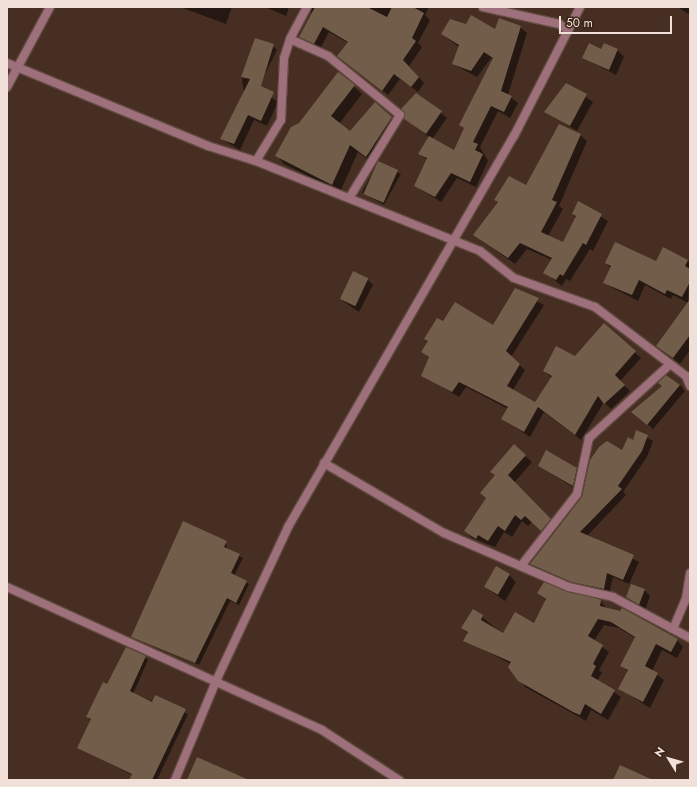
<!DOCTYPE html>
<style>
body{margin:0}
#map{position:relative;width:697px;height:787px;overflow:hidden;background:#462e22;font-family:Jost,sans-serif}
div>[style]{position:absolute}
.shadow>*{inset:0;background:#0007;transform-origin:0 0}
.building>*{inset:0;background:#715d49;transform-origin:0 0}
.roads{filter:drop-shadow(1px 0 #614a3f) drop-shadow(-1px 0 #614a3f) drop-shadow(0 1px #614a3f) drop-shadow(0 -1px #614a3f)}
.minor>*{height:8px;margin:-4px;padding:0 4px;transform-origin:4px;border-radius:4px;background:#9d707c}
.tertiary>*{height:8px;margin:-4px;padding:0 4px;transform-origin:4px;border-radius:4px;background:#9d707c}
span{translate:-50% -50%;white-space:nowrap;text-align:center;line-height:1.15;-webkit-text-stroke:3.5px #3b2418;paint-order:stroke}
.frame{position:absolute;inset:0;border:8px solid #f0e0d9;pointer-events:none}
.north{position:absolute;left:649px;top:739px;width:40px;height:40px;-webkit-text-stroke:3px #3b2418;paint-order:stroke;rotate:307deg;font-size:11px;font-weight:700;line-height:16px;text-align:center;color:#f0e0d9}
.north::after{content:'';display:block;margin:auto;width:14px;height:18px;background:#f0e0d9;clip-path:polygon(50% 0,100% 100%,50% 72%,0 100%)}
.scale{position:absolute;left:559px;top:16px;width:113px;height:18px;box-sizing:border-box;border:2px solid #f0e0d9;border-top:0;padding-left:5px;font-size:12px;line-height:14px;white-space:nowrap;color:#f0e0d9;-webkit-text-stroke:3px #3b2418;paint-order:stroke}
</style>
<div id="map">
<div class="shadow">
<div style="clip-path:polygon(180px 7px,232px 7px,226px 24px)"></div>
<div style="clip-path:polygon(265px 7px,289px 7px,286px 16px)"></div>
<div style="clip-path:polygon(298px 7px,429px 7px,425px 15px,430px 20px,418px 43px,422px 47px,409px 66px,424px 83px,418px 92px,400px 79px,388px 95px,339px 56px,348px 43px,329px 32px,320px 49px,306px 43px,300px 37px,313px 13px)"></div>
<div style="clip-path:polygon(678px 7px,690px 7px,690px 15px)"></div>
<div style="clip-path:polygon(467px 25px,496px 30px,520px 27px,527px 33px,508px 95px,518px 103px,510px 118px,498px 111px,480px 147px,488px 161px,476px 187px,457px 178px,441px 202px,415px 186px,427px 160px,420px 153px,429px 137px,405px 119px,416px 94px,447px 118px,432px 139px,454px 151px,465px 129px,460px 125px,493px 59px,491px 58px,477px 77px,453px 64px,459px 47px,442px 34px)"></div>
<div style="clip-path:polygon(271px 44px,277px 50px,258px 88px,278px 102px,267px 126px,254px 120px,240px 150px,221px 139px,244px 94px,242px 77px)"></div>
<div style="clip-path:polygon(602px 50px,617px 50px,624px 57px,616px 75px,584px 58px)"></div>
<div style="clip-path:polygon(338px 73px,362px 94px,339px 124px,350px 132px,375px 103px,399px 125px,374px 164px,358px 152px,340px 192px,284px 164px,277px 156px)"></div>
<div style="clip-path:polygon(566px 84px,593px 102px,577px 131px,546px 112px)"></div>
<div style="clip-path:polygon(580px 135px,587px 141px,559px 206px,563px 209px,548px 236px,563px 243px,576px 218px,573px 214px,579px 203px,608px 221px,593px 251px,590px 249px,570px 281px,566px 279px,562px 286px,544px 272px,552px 260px,527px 249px,515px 264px,474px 235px,498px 203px,496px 200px,527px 186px)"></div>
<div style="left:379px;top:162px;width:25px;height:35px;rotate:29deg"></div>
<div style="clip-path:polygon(664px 248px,690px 262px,688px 303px,673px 295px,671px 299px,645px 285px,638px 301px,604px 283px,611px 268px,606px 263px,657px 262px)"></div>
<div style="clip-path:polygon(367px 279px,373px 285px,359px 312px,340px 299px)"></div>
<div style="clip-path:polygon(515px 289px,544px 305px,511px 357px,525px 370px,513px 390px,536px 404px,552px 378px,544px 371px,575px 358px,604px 325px,641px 358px,620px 381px,630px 391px,611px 409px,604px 402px,581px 440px,544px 412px,530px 437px,502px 419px,508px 409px,466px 387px,459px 397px,422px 375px,430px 359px,422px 352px,428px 342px,425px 339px,443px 322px,494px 327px)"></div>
<div style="clip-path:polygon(690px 313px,690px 350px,680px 364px,658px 346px)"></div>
<div style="clip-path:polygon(680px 385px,685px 391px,653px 429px,633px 412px)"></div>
<div style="clip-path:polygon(637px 432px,653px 441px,647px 457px,623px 492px,626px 495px,587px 536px,639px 562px,629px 584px,613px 577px,609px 594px,577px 587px,536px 569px,531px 564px,633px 441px)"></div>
<div style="clip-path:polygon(525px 456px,532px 462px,514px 483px,556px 526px,548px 536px,532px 522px,528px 526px,522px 521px,512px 537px,504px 532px,495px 547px,472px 538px,466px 531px,486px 498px)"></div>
<div style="clip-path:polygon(539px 466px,576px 468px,583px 475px,579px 491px)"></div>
<div style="clip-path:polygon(184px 522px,226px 542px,227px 549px,243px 558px,234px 576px,249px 584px,239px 605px,230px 601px,199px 665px,132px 637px)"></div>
<div style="clip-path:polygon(509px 575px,516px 582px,505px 601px,485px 587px)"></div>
<div style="clip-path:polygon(644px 590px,650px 596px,645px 610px,627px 597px)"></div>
<div style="clip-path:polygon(538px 593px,601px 601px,607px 609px,677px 640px,683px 647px,677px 658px,662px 650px,652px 671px,664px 680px,650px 708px,620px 689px,628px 672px,622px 666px,635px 638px,619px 628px,604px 625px,594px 641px,609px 652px,599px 670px,602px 673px,597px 681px,621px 697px,608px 720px,591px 710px,586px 721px,581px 718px,525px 687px,511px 664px,465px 640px,468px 634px,463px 628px,473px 610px,503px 634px,534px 625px,547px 601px)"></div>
<div style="clip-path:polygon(145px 657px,148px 660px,133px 694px,188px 714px,157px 780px,130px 780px,132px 775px,79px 748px,91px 721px,87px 717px,108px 685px)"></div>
</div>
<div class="building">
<div style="clip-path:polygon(315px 7px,367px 7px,387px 17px,392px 7px,413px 7px,424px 13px,412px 38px,416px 41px,403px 60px,419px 77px,411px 87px,394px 74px,382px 91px,337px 56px,348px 42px,323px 27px,314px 44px,299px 37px)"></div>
<div style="clip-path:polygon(471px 15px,495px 29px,499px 18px,521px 26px,501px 91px,512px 96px,504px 112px,491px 106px,473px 142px,478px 144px,475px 150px,483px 154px,470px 182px,451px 173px,435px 197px,414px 186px,427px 158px,418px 154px,429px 136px,454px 150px,464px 128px,459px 125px,493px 58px,484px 52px,471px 71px,452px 64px,459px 45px,441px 34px,450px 19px,466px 24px)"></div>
<div style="clip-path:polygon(255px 38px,274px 44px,261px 86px,274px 92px,261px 121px,248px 115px,234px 144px,220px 139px,250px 79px,241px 77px)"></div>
<div style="clip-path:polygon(589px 43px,601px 49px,604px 43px,618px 49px,609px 70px,582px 58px)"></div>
<div style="clip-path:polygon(338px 72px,355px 85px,331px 116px,350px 131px,375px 102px,392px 117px,366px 157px,350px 145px,332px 185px,275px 156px,291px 127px,299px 123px)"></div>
<div style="clip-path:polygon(566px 83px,587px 94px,570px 126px,544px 112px)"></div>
<div style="clip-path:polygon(416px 93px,442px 111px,426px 134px,404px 119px,401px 109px)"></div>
<div style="clip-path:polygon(559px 124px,581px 134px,552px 200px,557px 202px,541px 232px,563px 242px,576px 216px,572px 214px,578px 201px,602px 214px,586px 245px,583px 243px,563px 276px,560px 274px,556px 280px,543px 273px,552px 258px,520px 243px,508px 258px,473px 235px,498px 202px,494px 200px,509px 176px,526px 185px)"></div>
<div style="left:378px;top:161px;width:22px;height:36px;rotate:24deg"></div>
<div style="clip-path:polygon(615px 242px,656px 261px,663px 247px,688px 260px,685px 266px,690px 269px,690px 282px,682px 297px,667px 290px,665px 294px,639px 280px,632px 295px,603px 283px,611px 266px,605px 263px)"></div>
<div style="left:353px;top:271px;width:17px;height:31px;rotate:25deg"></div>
<div style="clip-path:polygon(515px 288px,539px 298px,506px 351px,520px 364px,507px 386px,535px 402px,552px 376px,543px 371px,556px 346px,575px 356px,604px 323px,636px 351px,615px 375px,625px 385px,604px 404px,598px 396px,575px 435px,538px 407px,524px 432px,501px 419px,508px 407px,459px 382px,452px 392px,421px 376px,429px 357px,421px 352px,428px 341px,424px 339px,437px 318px,443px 321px,455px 302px,493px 325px)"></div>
<div style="clip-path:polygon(690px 299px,690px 335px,673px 358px,656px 346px)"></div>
<div style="clip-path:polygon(666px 375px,680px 385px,647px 425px,631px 412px,662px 386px,658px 383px)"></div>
<div style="clip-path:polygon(636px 430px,648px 435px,642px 451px,618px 486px,622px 489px,580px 532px,634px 555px,623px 580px,607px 573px,604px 589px,571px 582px,530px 564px,582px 497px,590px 460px,599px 447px,607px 441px,622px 450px,628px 437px,633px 440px)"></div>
<div style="clip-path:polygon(514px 444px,526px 455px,508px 475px,551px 519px,541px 531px,525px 516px,521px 520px,515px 515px,505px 531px,498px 526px,488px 541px,478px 535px,476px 539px,464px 531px,486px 498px,480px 493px,495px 475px,490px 472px)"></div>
<div style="clip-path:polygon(546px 450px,577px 468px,573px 486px,538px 466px)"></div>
<div style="clip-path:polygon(183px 521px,227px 541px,224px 547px,240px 554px,231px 573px,247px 581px,236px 603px,227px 598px,195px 663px,131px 637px)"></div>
<div style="left:496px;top:566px;width:16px;height:24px;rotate:30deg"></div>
<div style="clip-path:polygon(544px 582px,601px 600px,600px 606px,620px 611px,622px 608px,678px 639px,671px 652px,656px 644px,645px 666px,658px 673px,643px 702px,618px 689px,628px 670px,620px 666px,635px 637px,611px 622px,598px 619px,588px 636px,603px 645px,593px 664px,596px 666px,591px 676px,615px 690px,601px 714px,585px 704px,580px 715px,573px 712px,518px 681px,508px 667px,511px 662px,463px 641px,468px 632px,461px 628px,473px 609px,483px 615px,481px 620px,503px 633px,515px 612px,534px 623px,546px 599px,537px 593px)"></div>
<div style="clip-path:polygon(631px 584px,645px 589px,639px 605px,626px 597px)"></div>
<div style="clip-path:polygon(126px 647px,146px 656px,130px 691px,152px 702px,155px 695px,186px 709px,152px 780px,129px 780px,132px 774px,77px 748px,91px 719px,86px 717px,103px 682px,107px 684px)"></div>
<div style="clip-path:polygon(197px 757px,249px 780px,187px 780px)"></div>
<div style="clip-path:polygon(620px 765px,653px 780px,613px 780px)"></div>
</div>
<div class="roads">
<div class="minor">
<div style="left:483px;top:7px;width:78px;rotate:12.6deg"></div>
<div style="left:559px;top:24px;width:11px;rotate:34deg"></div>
<div style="left:290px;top:39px;width:36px;rotate:-62deg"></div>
<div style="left:7px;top:63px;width:217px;rotate:22.4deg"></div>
<div style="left:208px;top:146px;width:50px;rotate:17.4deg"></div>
<div style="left:256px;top:161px;width:241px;rotate:21.9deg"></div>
<div style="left:480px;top:251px;width:43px;rotate:38.5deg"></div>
<div style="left:514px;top:278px;width:86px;rotate:19.7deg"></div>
<div style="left:595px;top:307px;width:114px;rotate:37.2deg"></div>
<div style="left:686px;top:376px;width:11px;rotate:68deg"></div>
<div style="left:7px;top:87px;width:91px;rotate:-61.7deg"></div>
<div style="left:256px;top:161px;width:48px;rotate:-58.6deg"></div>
<div style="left:281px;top:120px;width:62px;rotate:-87.2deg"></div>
<div style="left:284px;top:58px;width:20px;rotate:-72deg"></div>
<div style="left:290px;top:39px;width:42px;rotate:24.1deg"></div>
<div style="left:328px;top:56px;width:93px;rotate:39.3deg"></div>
<div style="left:400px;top:115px;width:96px;rotate:121.4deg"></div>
<div style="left:324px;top:463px;width:139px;rotate:30.3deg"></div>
<div style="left:444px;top:533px;width:136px;rotate:23.4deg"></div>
<div style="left:569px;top:587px;width:45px;rotate:12.8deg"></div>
<div style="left:613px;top:597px;width:87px;rotate:28deg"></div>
<div style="left:521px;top:566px;width:91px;rotate:-52.1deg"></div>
<div style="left:577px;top:494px;width:57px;rotate:-77.9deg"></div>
<div style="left:589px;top:438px;width:107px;rotate:-42.3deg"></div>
<div style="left:7px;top:587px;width:346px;rotate:24.4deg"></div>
<div style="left:322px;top:730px;width:92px;rotate:33deg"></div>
<div style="left:673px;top:629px;width:33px;rotate:-67deg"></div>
<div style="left:686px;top:599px;width:26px;rotate:-81deg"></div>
</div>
<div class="tertiary">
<div style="left:175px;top:780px;width:107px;rotate:-67.5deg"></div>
<div style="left:216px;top:681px;width:170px;rotate:-64.9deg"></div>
<div style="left:288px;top:527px;width:452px;rotate:-60deg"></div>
<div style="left:514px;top:136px;width:145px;rotate:-62.9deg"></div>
</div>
</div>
<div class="frame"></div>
<div class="north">N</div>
<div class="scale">50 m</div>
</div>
